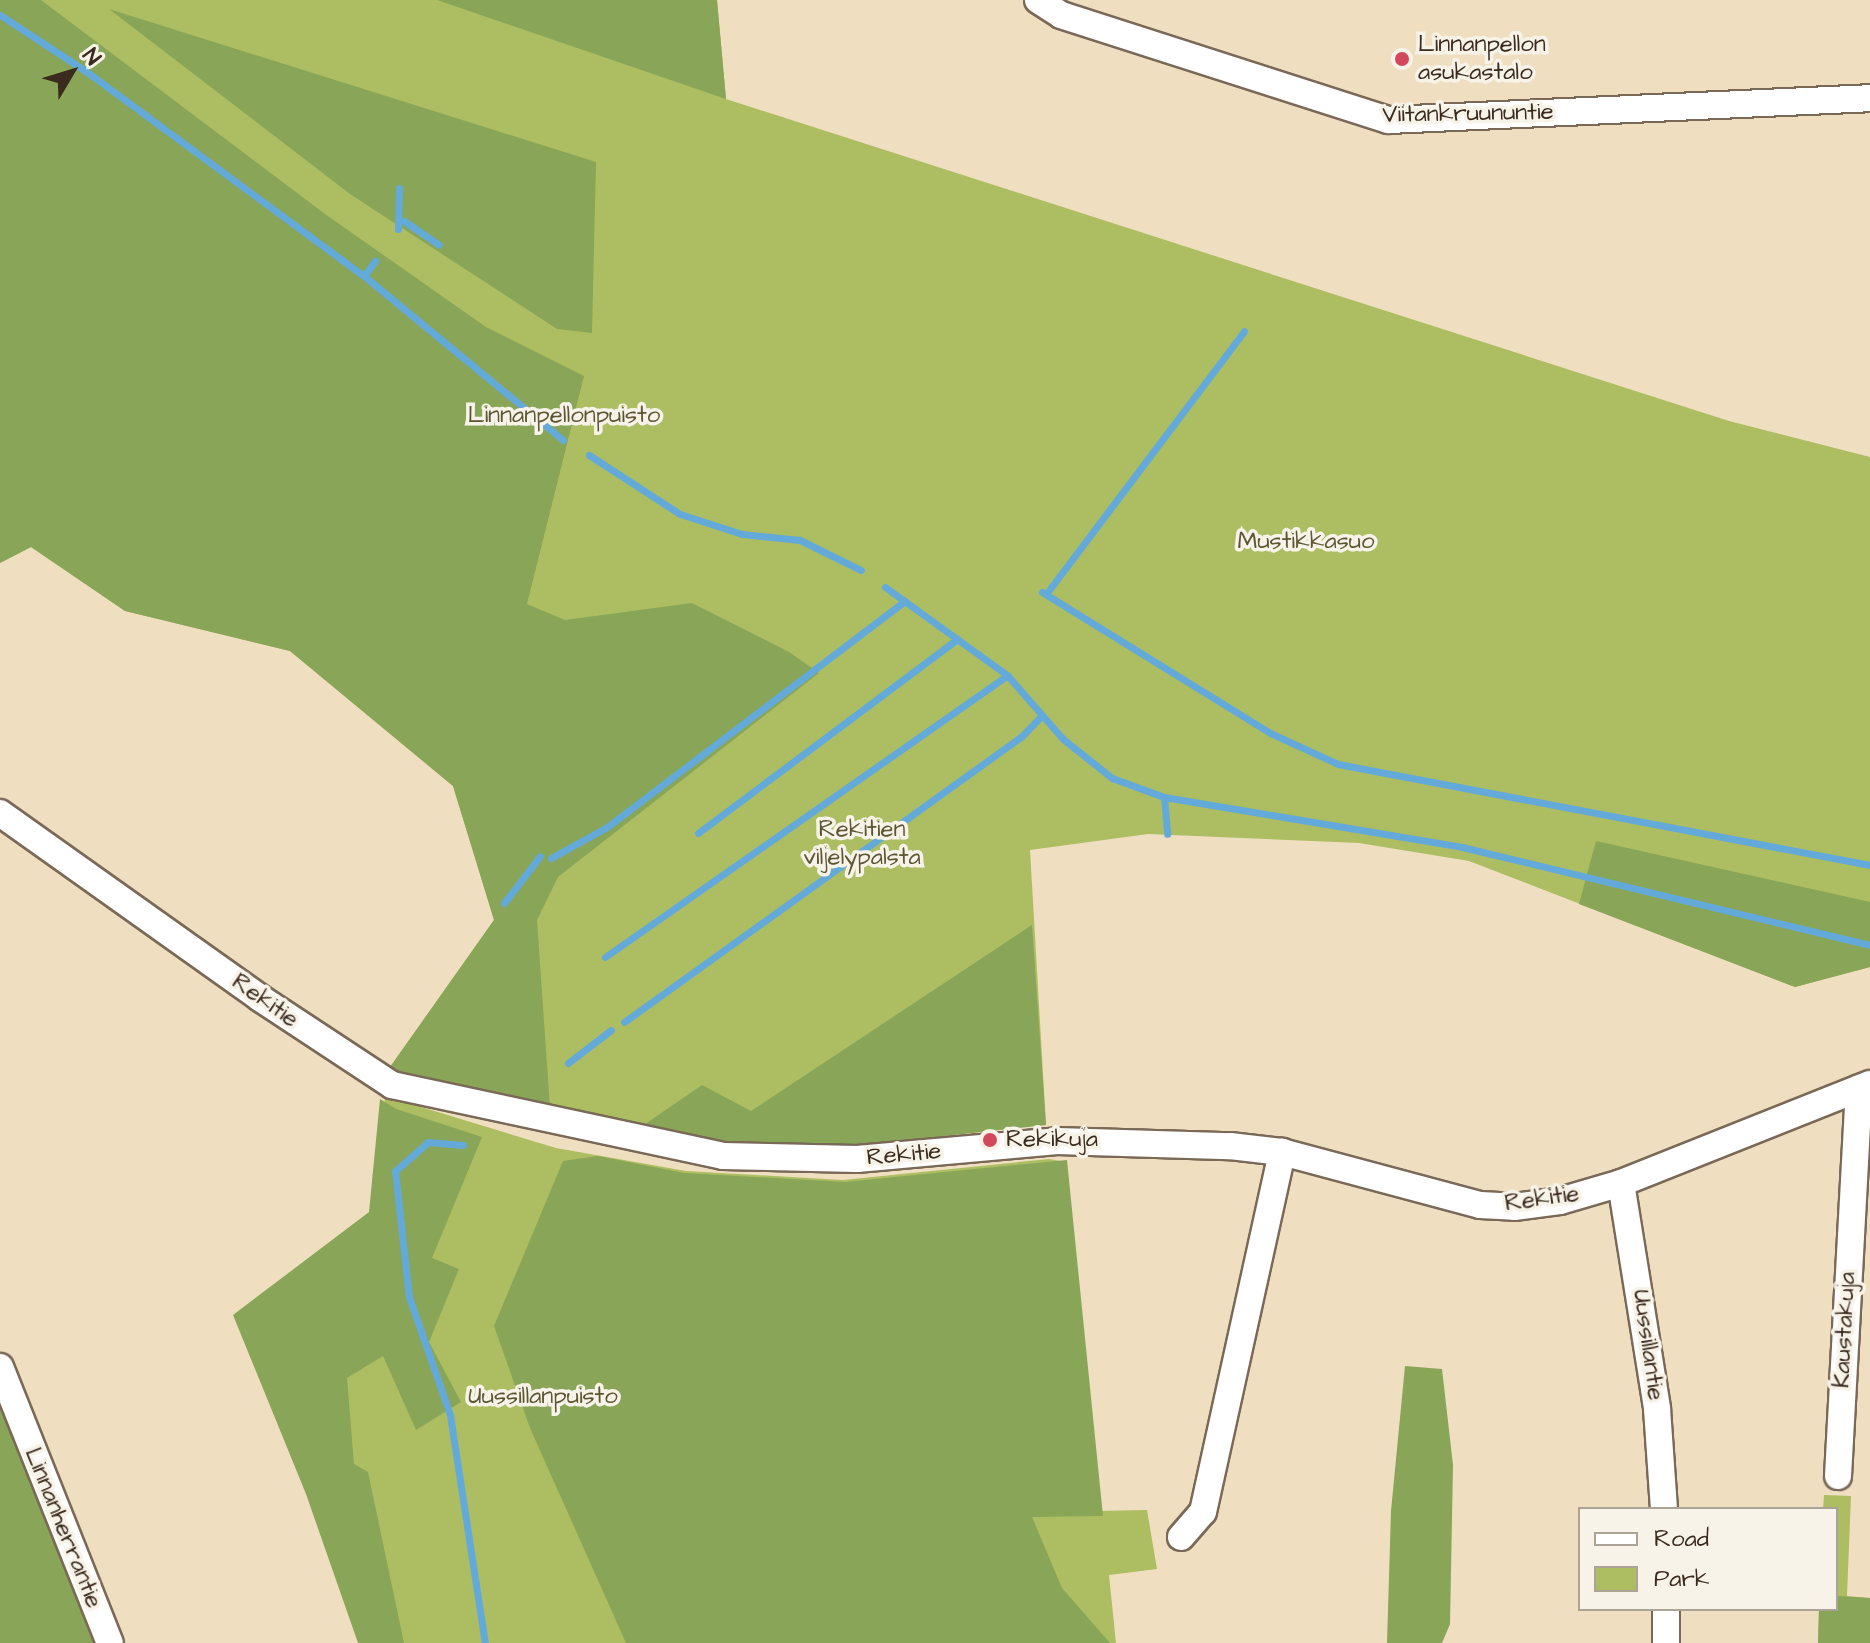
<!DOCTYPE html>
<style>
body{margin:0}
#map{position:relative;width:1870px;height:1643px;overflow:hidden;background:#efdfc0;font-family:"Architects Daughter",sans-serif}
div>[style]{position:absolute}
.green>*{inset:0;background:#acbe61}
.forest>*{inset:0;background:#89a557}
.stream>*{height:7px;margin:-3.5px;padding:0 3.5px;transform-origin:3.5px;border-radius:3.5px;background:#63aada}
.roads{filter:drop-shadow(2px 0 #7a6957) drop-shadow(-2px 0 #7a6957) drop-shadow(0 2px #7a6957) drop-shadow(0 -2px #7a6957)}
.minor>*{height:26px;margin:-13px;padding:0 13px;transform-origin:13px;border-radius:13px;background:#fff}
.dots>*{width:22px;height:22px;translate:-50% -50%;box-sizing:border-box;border:4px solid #f7f3e8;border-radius:50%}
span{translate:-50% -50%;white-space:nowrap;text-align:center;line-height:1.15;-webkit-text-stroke:7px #f7f3e8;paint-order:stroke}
.poi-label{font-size:24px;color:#3b2a1e}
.left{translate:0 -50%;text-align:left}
.street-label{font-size:24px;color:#3b2a1e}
.park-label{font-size:24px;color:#5d5632}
.legend{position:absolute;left:1578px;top:1507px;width:260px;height:104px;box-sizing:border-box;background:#f7f3e8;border:2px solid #aca397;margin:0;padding:10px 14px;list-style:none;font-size:24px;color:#3b2a1e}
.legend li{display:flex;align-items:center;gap:16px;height:40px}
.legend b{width:40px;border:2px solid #aca397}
.north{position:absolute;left:32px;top:32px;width:80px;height:80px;-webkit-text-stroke:6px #f7f3e8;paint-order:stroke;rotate:52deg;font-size:22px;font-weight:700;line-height:32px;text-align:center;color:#3b2a1e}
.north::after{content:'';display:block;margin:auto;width:28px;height:36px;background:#3b2a1e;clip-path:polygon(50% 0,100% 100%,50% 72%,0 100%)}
</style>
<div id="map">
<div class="green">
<div style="clip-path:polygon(0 0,717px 0,726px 99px,1729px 421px,1870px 457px,1870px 967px,1795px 987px,1469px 861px,1359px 843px,1148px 834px,1030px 850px,1046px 1125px,722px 1149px,383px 1077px,494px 920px,453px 786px,290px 651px,125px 611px,31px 547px,0 563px)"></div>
<div style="clip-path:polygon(385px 1096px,556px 1148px,686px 1171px,843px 1180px,1049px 1159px,1066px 1162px,1097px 1511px,1147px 1510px,1157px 1569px,1109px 1575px,1116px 1643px,363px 1643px,310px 1489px,375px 1215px)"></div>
<div style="clip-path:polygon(1824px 1495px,1851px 1496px,1847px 1596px,1870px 1598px,1870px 1643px,1818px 1643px,1819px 1609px,1836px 1609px,1836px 1509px,1823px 1509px)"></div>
</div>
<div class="forest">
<div style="clip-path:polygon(0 0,41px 0,325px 214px,486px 327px,584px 376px,527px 604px,565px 620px,692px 603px,789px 652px,819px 673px,558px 877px,537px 920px,550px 1108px,383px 1077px,494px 920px,453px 786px,290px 651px,125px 611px,31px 547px,0 563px)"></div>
<div style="clip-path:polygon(437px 0,717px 0,726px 99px)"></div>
<div style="clip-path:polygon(109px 9px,596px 162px,592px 333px,557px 329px,350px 194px)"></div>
<div style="clip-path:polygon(1596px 841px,1870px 902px,1870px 967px,1795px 987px,1579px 904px)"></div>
<div style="clip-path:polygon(1032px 925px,1046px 1125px,827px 1149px,722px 1149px,635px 1131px,702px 1085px,751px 1111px)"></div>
<div style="clip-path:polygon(380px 1099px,396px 1109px,482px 1137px,432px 1258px,459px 1269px,429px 1342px,461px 1402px,416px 1430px,383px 1356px,347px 1378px,354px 1464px,368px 1472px,404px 1643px,358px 1643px,306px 1494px,233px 1315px,369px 1212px)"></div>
<div style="clip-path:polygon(598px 1156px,684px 1173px,845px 1182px,1067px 1160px,1103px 1516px,1032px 1517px,1062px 1588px,1110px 1643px,626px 1643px,530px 1428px,494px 1326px,563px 1161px)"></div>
<div style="clip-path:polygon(1405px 1366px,1442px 1369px,1453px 1465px,1450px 1624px,1442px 1643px,1387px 1643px,1391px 1511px)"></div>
<div style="clip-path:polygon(0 1403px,27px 1469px,98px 1643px,0 1643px)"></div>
<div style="clip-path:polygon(1836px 1596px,1870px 1598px,1870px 1643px,1818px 1643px,1819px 1609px,1836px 1609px)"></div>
</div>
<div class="stream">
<div style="left:0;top:15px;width:104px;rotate:33.2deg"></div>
<div style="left:87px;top:72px;width:344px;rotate:36.4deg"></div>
<div style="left:364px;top:276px;width:258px;rotate:39.5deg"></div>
<div style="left:404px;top:221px;width:42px;rotate:34.4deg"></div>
<div style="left:398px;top:229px;width:41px;rotate:-88.6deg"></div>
<div style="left:364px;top:276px;width:19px;rotate:-54deg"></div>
<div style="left:589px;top:455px;width:108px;rotate:33deg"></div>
<div style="left:680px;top:514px;width:65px;rotate:17.9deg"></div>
<div style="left:742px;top:534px;width:58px;rotate:5.9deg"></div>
<div style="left:800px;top:540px;width:68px;rotate:26.2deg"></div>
<div style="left:885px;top:587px;width:150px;rotate:35.8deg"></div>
<div style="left:1007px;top:675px;width:85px;rotate:48.8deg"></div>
<div style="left:1063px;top:739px;width:63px;rotate:38.5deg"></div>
<div style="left:1112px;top:778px;width:55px;rotate:20.1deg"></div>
<div style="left:1164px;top:797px;width:302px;rotate:9.5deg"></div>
<div style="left:1462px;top:847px;width:420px;rotate:13.5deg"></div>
<div style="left:1042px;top:592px;width:268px;rotate:31.7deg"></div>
<div style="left:1270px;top:733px;width:75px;rotate:24.5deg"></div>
<div style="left:1338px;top:764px;width:542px;rotate:10.75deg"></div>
<div style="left:1046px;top:594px;width:329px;rotate:-53deg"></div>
<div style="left:1164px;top:797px;width:37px;rotate:85deg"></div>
<div style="left:698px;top:833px;width:324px;rotate:-36.8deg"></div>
<div style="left:551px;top:858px;width:64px;rotate:-29deg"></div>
<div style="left:607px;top:827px;width:374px;rotate:-37.2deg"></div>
<div style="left:504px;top:903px;width:59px;rotate:-52.5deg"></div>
<div style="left:605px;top:957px;width:491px;rotate:-35deg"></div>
<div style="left:624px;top:1022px;width:489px;rotate:-35.7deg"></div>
<div style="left:1021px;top:737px;width:30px;rotate:-46deg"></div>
<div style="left:568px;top:1063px;width:54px;rotate:-37.5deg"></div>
<div style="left:463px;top:1145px;width:35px;rotate:-175deg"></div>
<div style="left:428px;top:1142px;width:44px;rotate:138.7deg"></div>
<div style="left:395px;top:1171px;width:127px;rotate:83.7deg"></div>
<div style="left:409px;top:1297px;width:125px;rotate:70.8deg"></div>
<div style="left:450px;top:1415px;width:231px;rotate:81.3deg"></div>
</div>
<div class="roads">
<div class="minor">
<div style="left:1038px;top:0;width:27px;rotate:33deg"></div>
<div style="left:1061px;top:15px;width:344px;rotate:17.8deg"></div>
<div style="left:1389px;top:120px;width:482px;rotate:-2.6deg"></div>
<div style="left:0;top:813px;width:319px;rotate:35.4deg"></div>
<div style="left:260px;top:998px;width:158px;rotate:33.4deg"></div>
<div style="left:392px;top:1085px;width:339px;rotate:12.1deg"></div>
<div style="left:723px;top:1156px;width:134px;rotate:1.3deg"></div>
<div style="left:857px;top:1159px;width:201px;rotate:-5.1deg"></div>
<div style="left:1057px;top:1141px;width:173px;rotate:1.7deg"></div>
<div style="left:1230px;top:1146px;width:52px;rotate:6.6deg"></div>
<div style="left:1282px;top:1152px;width:205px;rotate:15deg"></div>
<div style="left:1480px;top:1205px;width:34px;rotate:3deg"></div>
<div style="left:1514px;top:1207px;width:46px;rotate:-7.4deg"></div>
<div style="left:1560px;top:1201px;width:64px;rotate:-16.4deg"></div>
<div style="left:1621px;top:1183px;width:268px;rotate:-21.7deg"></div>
<div style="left:1621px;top:1183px;width:229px;rotate:80.9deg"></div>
<div style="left:1657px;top:1409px;width:100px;rotate:86deg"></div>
<div style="left:0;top:1367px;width:297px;rotate:68.3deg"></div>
<div style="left:1838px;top:1476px;width:388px;rotate:-86.9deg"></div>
<div style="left:1181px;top:1537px;width:33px;rotate:-49deg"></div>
<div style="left:1203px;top:1512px;width:369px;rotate:-77.6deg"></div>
<div style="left:1666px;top:1643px;width:34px;rotate:-90deg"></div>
</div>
</div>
<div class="dots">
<div style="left:1402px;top:59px;background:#d1495b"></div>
<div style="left:990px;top:1140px;background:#d1495b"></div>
</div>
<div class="poi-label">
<span class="left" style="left:1418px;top:59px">Linnanpellon<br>asukastalo</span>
<span class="left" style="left:1006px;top:1140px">Rekikuja</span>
</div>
<div class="street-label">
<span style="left:1468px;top:114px;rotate:-1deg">Viitankruununtie</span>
<span style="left:265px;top:1001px;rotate:35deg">Rekitie</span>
<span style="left:904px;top:1155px;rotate:-5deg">Rekitie</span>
<span style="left:1542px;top:1199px;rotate:-8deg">Rekitie</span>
<span style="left:1845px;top:1330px;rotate:-87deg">Kaustakuja</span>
<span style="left:1648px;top:1345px;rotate:82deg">Uussillantie</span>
<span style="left:63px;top:1528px;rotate:68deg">Linnanherrantie</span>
</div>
<div class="park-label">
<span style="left:564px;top:416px">Linnanpellonpuisto</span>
<span style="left:1306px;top:542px">Mustikkasuo</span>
<span style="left:862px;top:844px">Rekitien<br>viljelypalsta</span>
<span style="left:543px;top:1397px">Uussillanpuisto</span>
</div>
<ul class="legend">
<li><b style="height:10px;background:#fff"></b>Road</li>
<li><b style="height:22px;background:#acbe61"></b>Park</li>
</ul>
<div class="north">N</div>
</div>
